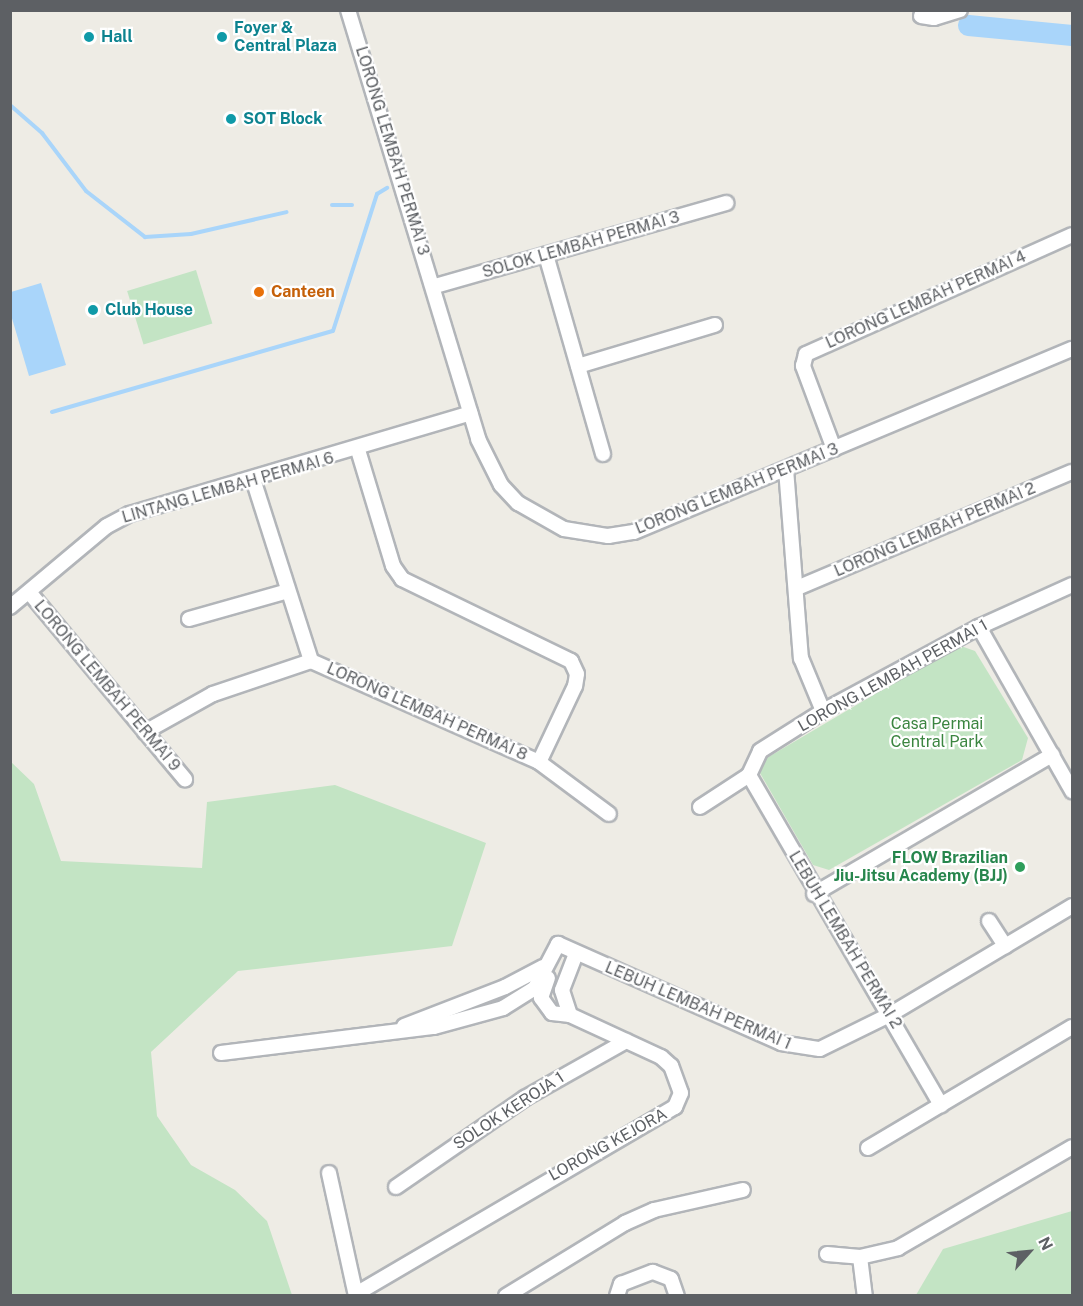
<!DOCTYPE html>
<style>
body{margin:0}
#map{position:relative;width:1083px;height:1306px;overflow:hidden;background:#eeece5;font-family:"Public Sans",sans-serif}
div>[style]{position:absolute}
.green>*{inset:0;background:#c3e4c4;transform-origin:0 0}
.water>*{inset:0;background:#a9d5fa}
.stream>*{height:4px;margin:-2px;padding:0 2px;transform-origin:2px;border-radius:2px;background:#a9d5fa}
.river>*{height:21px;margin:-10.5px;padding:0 10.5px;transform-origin:10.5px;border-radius:10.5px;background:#a9d5fa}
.roads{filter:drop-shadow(2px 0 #b2b5b9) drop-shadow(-2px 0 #b2b5b9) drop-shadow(0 2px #b2b5b9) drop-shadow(0 -2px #b2b5b9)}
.minor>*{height:14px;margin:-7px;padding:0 7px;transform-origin:7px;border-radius:7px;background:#fff}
.dots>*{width:16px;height:16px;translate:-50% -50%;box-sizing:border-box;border:3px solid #fff;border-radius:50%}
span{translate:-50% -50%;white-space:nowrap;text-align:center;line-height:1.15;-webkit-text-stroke:4.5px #fff;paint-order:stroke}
.culture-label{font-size:16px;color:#0d838f;font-weight:700}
.left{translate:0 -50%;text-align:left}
.street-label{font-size:16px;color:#5d6064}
.food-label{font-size:16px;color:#c56008;font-weight:700}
.park-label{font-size:16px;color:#3b8540}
.leisure-label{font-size:16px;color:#27864d;font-weight:700}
.right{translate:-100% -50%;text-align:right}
.frame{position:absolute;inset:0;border:12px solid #5d6064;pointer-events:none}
.north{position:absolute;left:999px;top:1222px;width:60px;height:60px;-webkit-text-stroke:4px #fff;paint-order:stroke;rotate:63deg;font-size:16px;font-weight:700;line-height:24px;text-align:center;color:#5d6064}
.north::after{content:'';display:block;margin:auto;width:21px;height:27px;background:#5d6064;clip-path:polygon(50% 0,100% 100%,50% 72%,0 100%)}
</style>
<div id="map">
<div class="green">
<div style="left:196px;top:270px;width:56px;height:72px;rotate:73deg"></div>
<div style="clip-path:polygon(958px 645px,975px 651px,1028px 738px,1022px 760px,829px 870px,813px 865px,760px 773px,765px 759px)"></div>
<div style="clip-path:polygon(10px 761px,34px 784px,61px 861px,202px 868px,207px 802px,335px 785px,486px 843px,452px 946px,238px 971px,151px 1052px,157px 1116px,191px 1165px,235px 1190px,267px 1221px,292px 1295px,11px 1295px)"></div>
<div style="clip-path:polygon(1072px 1211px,1072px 1295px,916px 1295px,943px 1249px)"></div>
</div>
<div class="water">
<div style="clip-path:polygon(41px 283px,66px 365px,29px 376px,11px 315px,11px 292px)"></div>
</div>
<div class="stream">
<div style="left:10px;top:105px;width:43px;rotate:41.2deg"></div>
<div style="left:42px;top:133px;width:73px;rotate:52.8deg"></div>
<div style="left:86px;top:191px;width:75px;rotate:37.9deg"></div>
<div style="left:145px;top:237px;width:46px;rotate:-3.7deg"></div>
<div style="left:191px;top:234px;width:98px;rotate:-12.9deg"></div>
<div style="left:332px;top:205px;width:20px"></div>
<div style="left:52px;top:412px;width:292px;rotate:-16.1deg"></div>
<div style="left:333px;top:331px;width:144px;rotate:-72.2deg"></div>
<div style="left:377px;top:194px;width:12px;rotate:-31deg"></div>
</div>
<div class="river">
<div style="left:968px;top:25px;width:104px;rotate:5.5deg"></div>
</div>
<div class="roads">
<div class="minor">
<div style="left:348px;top:10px;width:448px;rotate:73.1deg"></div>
<div style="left:478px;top:439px;width:51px;rotate:63.4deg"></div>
<div style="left:501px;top:485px;width:25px;rotate:47deg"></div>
<div style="left:518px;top:503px;width:53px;rotate:29.5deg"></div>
<div style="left:564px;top:529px;width:45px;rotate:9deg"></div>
<div style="left:608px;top:536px;width:26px;rotate:-9deg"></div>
<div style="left:634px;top:532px;width:475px;rotate:-22.7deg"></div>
<div style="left:921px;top:16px;width:13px;rotate:9deg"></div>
<div style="left:934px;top:18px;width:27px;rotate:-17deg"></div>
<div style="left:546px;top:255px;width:207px;rotate:74deg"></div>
<div style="left:435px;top:286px;width:303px;rotate:-15.9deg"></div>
<div style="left:578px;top:366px;width:143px;rotate:-16.7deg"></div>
<div style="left:834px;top:449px;width:89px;rotate:-110.5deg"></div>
<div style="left:803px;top:366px;width:12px;rotate:-76deg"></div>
<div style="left:806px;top:354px;width:291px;rotate:-24.1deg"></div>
<div style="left:358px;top:450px;width:121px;rotate:73.2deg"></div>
<div style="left:393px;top:566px;width:16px;rotate:55deg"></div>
<div style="left:402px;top:579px;width:188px;rotate:25.9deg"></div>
<div style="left:571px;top:661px;width:14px;rotate:65deg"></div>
<div style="left:577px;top:674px;width:12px;rotate:99deg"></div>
<div style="left:575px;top:686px;width:84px;rotate:115.3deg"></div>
<div style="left:786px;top:469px;width:190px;rotate:85.5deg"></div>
<div style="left:801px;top:658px;width:57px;rotate:67.5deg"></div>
<div style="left:253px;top:479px;width:191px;rotate:72.3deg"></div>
<div style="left:311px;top:661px;width:249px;rotate:23.9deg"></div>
<div style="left:539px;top:762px;width:87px;rotate:36.6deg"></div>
<div style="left:797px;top:588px;width:298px;rotate:-22.9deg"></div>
<div style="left:29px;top:592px;width:244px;rotate:50.2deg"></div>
<div style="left:10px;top:607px;width:126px;rotate:-39.9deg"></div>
<div style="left:107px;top:526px;width:26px;rotate:-28deg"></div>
<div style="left:130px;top:514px;width:355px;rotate:-16.5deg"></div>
<div style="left:189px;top:619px;width:103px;rotate:-15.8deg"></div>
<div style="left:979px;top:627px;width:189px;rotate:60.4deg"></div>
<div style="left:145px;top:732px;width:78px;rotate:-29.2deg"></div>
<div style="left:213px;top:694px;width:103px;rotate:-18.6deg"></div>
<div style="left:749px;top:775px;width:382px;rotate:59.8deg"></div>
<div style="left:700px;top:807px;width:59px;rotate:-33.1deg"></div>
<div style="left:749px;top:775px;width:26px;rotate:-65deg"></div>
<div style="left:760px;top:751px;width:75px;rotate:-32.4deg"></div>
<div style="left:823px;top:711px;width:177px;rotate:-28.3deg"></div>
<div style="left:979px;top:627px;width:102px;rotate:-24.3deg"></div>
<div style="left:814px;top:894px;width:276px;rotate:-30.3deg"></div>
<div style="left:989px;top:921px;width:30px;rotate:57deg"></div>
<div style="left:570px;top:1015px;width:26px;rotate:-108deg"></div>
<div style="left:562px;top:990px;width:40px;rotate:-69deg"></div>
<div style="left:404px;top:1026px;width:108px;rotate:-21.1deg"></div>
<div style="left:505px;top:987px;width:43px;rotate:-27.8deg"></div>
<div style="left:221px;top:1053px;width:215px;rotate:-7deg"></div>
<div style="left:434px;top:1027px;width:72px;rotate:-15.4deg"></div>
<div style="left:503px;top:1008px;width:38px;rotate:-32deg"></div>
<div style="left:535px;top:988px;width:50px;rotate:-62.4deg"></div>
<div style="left:558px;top:944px;width:244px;rotate:23.9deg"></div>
<div style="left:781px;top:1043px;width:39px;rotate:9deg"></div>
<div style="left:820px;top:1049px;width:79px;rotate:-26.2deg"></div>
<div style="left:891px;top:1014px;width:211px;rotate:-30.8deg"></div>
<div style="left:868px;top:1148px;width:237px;rotate:-30.7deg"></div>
<div style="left:329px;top:1173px;width:126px;rotate:77.6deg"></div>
<div style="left:396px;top:1187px;width:157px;rotate:-34.6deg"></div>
<div style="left:525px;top:1098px;width:116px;rotate:-29.4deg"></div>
<div style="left:827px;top:1254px;width:33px;rotate:5deg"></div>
<div style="left:860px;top:1257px;width:39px;rotate:-13deg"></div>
<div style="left:898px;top:1248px;width:201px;rotate:-30.1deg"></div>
<div style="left:860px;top:1257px;width:39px;rotate:83deg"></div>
<div style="left:356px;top:1294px;width:370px;rotate:-30.4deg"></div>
<div style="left:675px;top:1107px;width:15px;rotate:-67deg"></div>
<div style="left:681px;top:1093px;width:29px;rotate:-110deg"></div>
<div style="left:671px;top:1066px;width:13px;rotate:-138deg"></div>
<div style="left:661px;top:1057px;width:100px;rotate:-155.2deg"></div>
<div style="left:570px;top:1015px;width:18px;rotate:-174deg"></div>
<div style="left:552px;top:1013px;width:19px;rotate:-126deg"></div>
<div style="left:541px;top:998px;width:21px;rotate:-71deg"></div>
<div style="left:506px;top:1296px;width:140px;rotate:-31.5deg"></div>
<div style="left:625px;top:1223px;width:32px;rotate:-24deg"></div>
<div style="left:654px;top:1210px;width:91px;rotate:-12.7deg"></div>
<div style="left:617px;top:1296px;width:13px;rotate:-72deg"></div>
<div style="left:621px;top:1284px;width:34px;rotate:-21deg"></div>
<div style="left:653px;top:1272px;width:19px;rotate:21deg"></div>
<div style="left:671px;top:1279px;width:18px;rotate:71deg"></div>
</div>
</div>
<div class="dots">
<div style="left:89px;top:37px;background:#0f9aa8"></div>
<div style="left:222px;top:37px;background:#0f9aa8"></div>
<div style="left:231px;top:119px;background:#0f9aa8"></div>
<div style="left:259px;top:292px;background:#e8710a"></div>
<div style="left:93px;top:310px;background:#0f9aa8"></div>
<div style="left:1020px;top:867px;background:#2e9e5b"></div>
</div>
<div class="culture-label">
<span class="left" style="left:234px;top:37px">Foyer &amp;<br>Central Plaza</span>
<span class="left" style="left:101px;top:37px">Hall</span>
<span class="left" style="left:243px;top:119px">SOT Block</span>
<span class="left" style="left:105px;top:310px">Club House</span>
</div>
<div class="street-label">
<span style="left:392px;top:151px;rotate:73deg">LORONG LEMBAH PERMAI 3</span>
<span style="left:581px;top:245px;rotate:-16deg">SOLOK LEMBAH PERMAI 3</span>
<span style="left:926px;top:300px;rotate:-24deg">LORONG LEMBAH PERMAI 4</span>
<span style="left:228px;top:488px;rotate:-16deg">LINTANG LEMBAH PERMAI 6</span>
<span style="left:737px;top:489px;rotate:-22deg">LORONG LEMBAH PERMAI 3</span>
<span style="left:935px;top:530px;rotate:-23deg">LORONG LEMBAH PERMAI 2</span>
<span style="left:893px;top:676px;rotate:-29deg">LORONG LEMBAH PERMAI 1</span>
<span style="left:107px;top:686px;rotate:50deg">LORONG LEMBAH PERMAI 9</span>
<span style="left:427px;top:712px;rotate:24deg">LORONG LEMBAH PERMAI 8</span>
<span style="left:845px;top:940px;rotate:59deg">LEBUH LEMBAH PERMAI 2</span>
<span style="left:698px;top:1006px;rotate:23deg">LEBUH LEMBAH PERMAI 1</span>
<span style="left:509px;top:1111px;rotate:-33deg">SOLOK KEROJA 1</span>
<span style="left:608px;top:1145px;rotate:-29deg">LORONG KEJORA</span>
</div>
<div class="food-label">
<span class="left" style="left:271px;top:292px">Canteen</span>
</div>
<div class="park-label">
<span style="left:937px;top:733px">Casa Permai<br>Central Park</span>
</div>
<div class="leisure-label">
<span class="right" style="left:1008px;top:867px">FLOW Brazilian<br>Jiu-Jitsu Academy (BJJ)</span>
</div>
<div class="frame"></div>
<div class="north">N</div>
</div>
